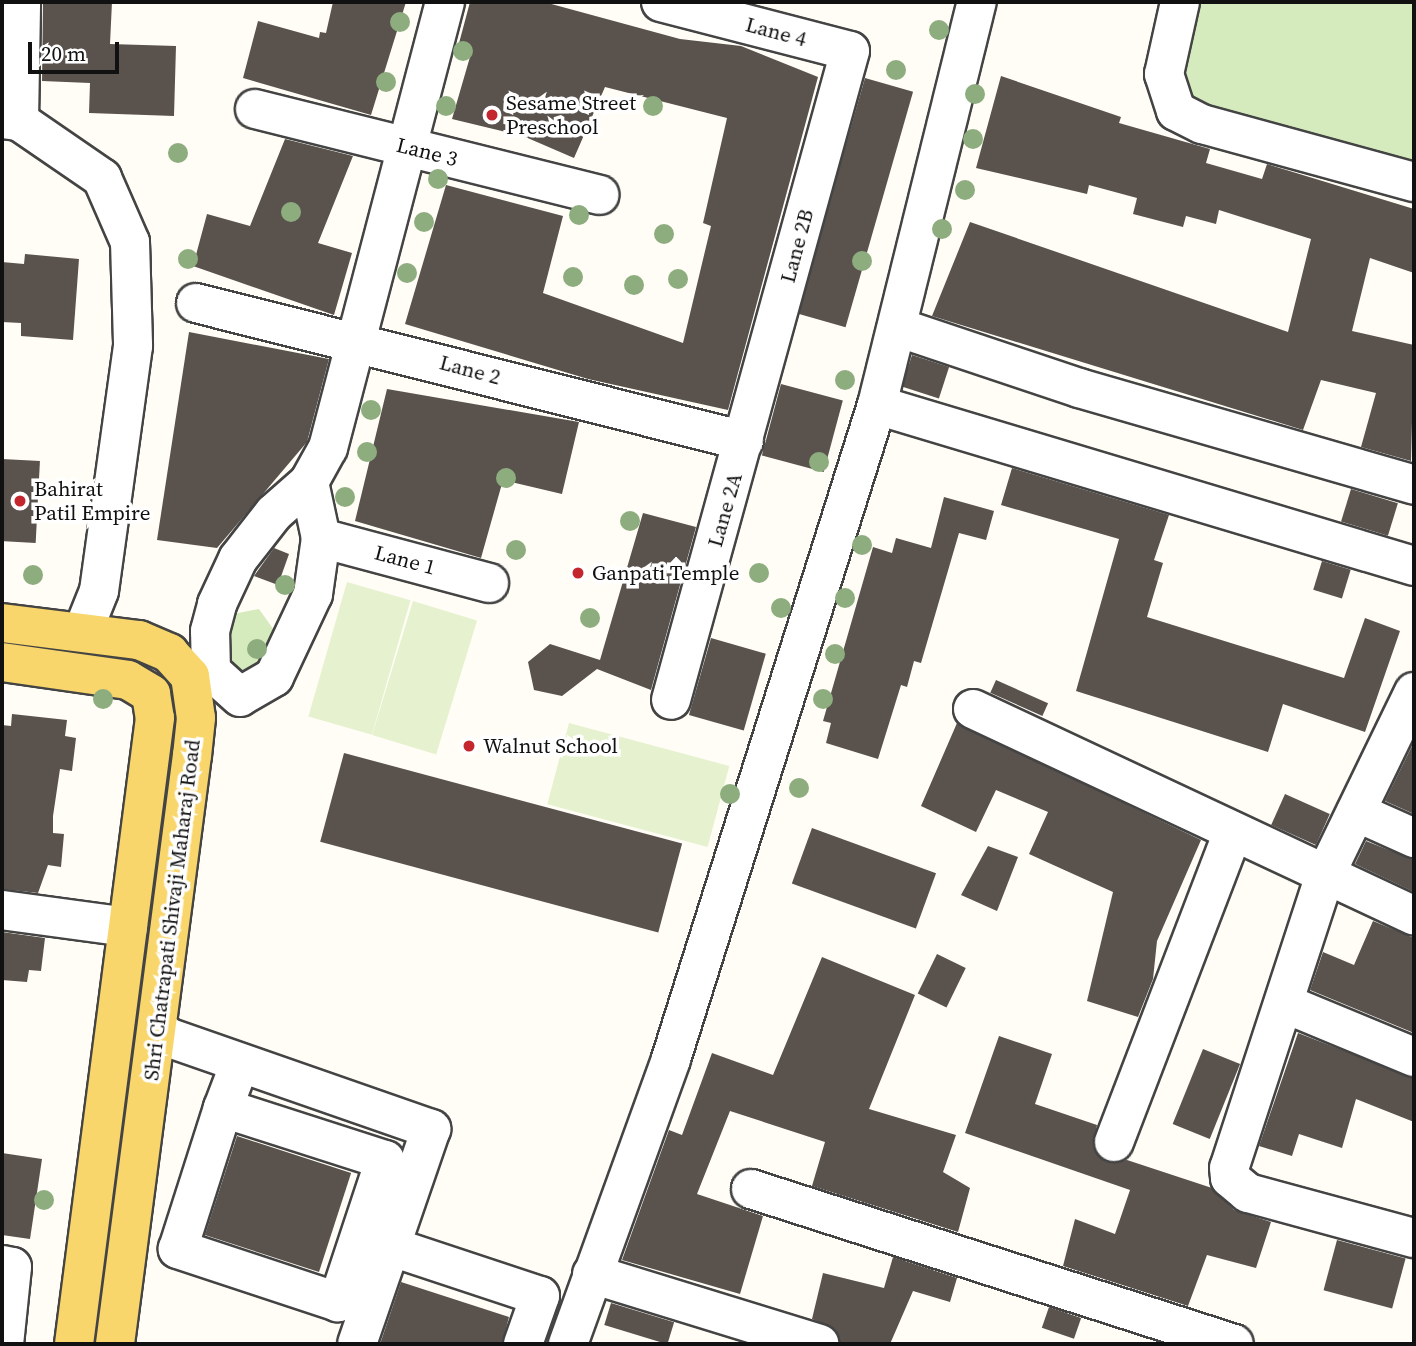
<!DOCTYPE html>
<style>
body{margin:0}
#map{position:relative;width:1416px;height:1346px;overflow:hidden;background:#fffdf5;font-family:"Source Serif 4",serif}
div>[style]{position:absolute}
.green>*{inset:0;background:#d5ebbd}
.pitch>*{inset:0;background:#e6f2cf;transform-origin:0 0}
.building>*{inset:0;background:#5a524d;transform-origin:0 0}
.roads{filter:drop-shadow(2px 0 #444) drop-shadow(-2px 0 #444) drop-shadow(0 2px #444) drop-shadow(0 -2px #444)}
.minor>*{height:38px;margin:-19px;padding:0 19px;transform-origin:19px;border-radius:19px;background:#fff}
.major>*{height:38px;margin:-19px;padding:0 19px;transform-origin:19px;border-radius:19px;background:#f9d66b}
.trees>*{width:20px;height:20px;margin:-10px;border-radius:50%;background:#8dad7f}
.dots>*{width:19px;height:19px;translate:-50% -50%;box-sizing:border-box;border:4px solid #fff;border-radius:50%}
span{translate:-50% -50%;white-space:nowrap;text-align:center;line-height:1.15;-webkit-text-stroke:7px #fff;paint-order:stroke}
.street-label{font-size:21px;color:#111}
.poi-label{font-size:21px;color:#111}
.left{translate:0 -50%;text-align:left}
.frame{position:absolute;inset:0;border:4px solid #111;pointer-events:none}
.scale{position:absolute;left:28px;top:42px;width:91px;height:32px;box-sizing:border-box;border:4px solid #111;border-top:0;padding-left:9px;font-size:21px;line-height:24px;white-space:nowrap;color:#111;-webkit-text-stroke:5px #fff;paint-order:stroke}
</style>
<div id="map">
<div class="green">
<div style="clip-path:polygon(1201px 2px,1414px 2px,1414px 163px,1195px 102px,1182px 76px)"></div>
<div style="clip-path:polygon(259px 609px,276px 633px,266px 665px,239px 672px,222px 650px,228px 615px)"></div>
</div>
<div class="pitch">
<div style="left:347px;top:582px;width:66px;height:140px;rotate:16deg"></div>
<div style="left:413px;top:601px;width:67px;height:140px;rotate:17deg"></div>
<div style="left:569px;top:723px;width:166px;height:84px;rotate:15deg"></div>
</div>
<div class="building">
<div style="clip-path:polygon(43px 2px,112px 2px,110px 44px,176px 46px,174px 116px,89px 113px,90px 83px,42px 81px)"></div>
<div style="clip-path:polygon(333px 2px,406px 2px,371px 115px,243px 78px,258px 21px,319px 38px,320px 32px,326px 33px)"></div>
<div style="clip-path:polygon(470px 2px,544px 2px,680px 39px,741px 46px,818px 77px,728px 410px,588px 379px,405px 324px,446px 185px,563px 216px,543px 293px,683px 343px,711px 226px,703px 223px,727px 118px,605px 87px,574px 158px,523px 136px,452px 119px,472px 50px,458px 47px)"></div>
<div style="clip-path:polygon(1001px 76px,1121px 117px,1119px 123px,1210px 149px,1206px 163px,1262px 179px,1267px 164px,1414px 209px,1414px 273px,1370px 258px,1352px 331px,1414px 345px,1411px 461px,1361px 447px,1376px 393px,1321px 380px,1303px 430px,932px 316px,970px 222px,1288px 332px,1311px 239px,1219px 210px,1216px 224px,1186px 216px,1183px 227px,1133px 214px,1137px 198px,1089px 185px,1087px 194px,976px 168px)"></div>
<div style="left:865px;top:78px;width:50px;height:245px;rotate:16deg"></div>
<div style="clip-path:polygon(285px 139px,353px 156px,318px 243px,352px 253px,334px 315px,193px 266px,207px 214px,250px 226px)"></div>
<div style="clip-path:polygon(25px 254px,79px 259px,73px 340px,21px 336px,21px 323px,2px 322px,2px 262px,24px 264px)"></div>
<div style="clip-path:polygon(189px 332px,329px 359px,307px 442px,217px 548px,157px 540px)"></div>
<div style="left:912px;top:355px;width:39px;height:33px;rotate:18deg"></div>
<div style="left:781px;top:384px;width:64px;height:74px;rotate:15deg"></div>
<div style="clip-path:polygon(387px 389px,579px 422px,562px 494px,503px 480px,481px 558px,355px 521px)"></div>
<div style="left:2px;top:459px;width:38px;height:82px;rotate:3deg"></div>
<div style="clip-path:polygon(1012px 468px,1169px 515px,1154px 560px,1163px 563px,1147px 617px,1344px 678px,1365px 618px,1400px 631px,1365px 732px,1283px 704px,1268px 752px,1076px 691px,1119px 539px,1001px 505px)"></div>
<div style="left:1351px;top:489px;width:49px;height:34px;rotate:17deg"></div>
<div style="clip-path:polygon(944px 497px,994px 511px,986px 540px,959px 533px,921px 663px,914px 661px,907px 687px,901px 685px,878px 759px,826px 743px,831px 723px,823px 721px,873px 547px,892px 553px,896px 538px,931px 548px)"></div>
<div style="clip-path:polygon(643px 513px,696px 527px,651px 690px,597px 669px,562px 696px,534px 690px,528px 662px,550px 644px,600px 660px)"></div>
<div style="clip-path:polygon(274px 548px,289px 554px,278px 585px,254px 576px)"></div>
<div style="left:1322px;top:561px;width:30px;height:30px;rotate:17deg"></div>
<div style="left:711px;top:638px;width:57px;height:80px;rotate:16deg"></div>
<div style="left:996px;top:680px;width:57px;height:14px;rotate:24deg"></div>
<div style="clip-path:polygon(12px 714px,67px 720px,65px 736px,76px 738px,72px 771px,60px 769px,53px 816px,53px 833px,64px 834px,61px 867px,48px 865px,38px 893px,2px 889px,2px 725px,11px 726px)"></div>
<div style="clip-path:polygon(957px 723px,1201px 840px,1157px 941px,1153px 979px,1138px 1017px,1087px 1001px,1113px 892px,1029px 854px,1048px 812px,996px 790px,976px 832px,921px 806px)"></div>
<div style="clip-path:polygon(1414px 742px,1414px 814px,1385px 801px)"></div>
<div style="left:344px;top:753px;width:350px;height:92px;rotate:15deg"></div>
<div style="left:1285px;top:794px;width:49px;height:34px;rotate:24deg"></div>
<div style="left:812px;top:828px;width:132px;height:59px;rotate:20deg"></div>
<div style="clip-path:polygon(1366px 841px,1414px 860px,1414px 892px,1355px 864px)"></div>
<div style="clip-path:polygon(988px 846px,1018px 857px,997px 911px,961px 895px)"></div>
<div style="clip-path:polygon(1373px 921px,1414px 938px,1414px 1033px,1310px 990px,1323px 952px,1354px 965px)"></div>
<div style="clip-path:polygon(2px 932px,45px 938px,41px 971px,29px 970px,27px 982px,2px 980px)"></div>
<div style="left:937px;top:954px;width:32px;height:44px;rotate:26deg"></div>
<div style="clip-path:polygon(822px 957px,915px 995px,869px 1109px,956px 1135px,943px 1172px,970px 1188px,958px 1232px,812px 1186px,825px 1142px,730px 1111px,697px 1194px,763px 1216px,740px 1294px,622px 1260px,669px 1130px,682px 1135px,712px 1053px,773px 1075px)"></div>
<div style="clip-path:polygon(1298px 1033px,1414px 1078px,1414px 1122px,1356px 1099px,1342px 1148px,1299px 1134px,1292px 1156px,1259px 1146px)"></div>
<div style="clip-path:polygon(999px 1036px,1052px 1054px,1035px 1104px,1097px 1125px,1093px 1146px,1106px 1162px,1127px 1160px,1212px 1188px,1234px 1210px,1271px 1222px,1256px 1268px,1207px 1255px,1188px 1306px,1063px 1266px,1075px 1219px,1115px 1234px,1130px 1190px,965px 1133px)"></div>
<div style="left:1203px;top:1049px;width:40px;height:81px;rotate:22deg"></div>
<div style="left:237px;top:1136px;width:120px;height:104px;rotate:18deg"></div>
<div style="clip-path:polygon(2px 1153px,42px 1159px,30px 1239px,2px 1235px)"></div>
<div style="left:1337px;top:1240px;width:71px;height:52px;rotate:15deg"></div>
<div style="clip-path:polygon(893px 1257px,957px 1278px,950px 1302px,913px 1291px,890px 1344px,840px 1344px,835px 1329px,812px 1319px,823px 1273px,884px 1288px)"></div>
<div style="clip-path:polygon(401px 1282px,509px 1317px,502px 1344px,380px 1344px)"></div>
<div style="left:611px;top:1303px;width:66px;height:23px;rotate:17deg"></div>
<div style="left:1049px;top:1307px;width:34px;height:22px;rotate:19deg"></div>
</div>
<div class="roads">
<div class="minor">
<div style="left:661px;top:2px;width:195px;rotate:14.5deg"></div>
<div style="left:850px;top:51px;width:673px;rotate:105.42deg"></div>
<div style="left:1180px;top:2px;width:74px;rotate:102.5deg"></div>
<div style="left:1164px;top:74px;width:39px;rotate:72deg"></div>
<div style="left:1176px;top:111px;width:29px;rotate:27deg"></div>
<div style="left:1202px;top:124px;width:220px;rotate:15.3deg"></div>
<div style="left:255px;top:109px;width:355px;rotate:14deg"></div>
<div style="left:2px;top:119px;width:17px;rotate:7deg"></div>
<div style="left:19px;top:121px;width:101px;rotate:34.5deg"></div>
<div style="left:102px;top:178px;width:70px;rotate:66.4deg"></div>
<div style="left:130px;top:242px;width:104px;rotate:88.3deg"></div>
<div style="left:133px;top:346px;width:247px;rotate:97.9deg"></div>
<div style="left:99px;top:591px;width:43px;rotate:111.8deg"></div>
<div style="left:19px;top:121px;width:119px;rotate:-89deg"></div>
<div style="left:196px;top:303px;width:565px;rotate:14.13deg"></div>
<div style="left:897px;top:327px;width:192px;rotate:18.5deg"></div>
<div style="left:1079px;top:388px;width:349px;rotate:16.1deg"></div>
<div style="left:877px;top:405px;width:561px;rotate:16.69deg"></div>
<div style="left:309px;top:482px;width:57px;rotate:77.9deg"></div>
<div style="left:321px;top:538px;width:57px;rotate:98.1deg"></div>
<div style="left:313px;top:594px;width:92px;rotate:115.2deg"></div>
<div style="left:274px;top:677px;width:39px;rotate:150deg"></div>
<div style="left:240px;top:697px;width:39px;rotate:-138deg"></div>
<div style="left:211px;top:671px;width:40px;rotate:-91.4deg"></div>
<div style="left:210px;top:631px;width:28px;rotate:-75deg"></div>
<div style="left:217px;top:604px;width:50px;rotate:-65deg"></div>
<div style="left:238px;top:559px;width:58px;rotate:-52deg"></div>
<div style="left:274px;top:513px;width:47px;rotate:-41.5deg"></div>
<div style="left:309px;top:482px;width:39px;rotate:-61deg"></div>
<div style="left:328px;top:448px;width:461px;rotate:-75.3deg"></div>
<div style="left:321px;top:538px;width:174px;rotate:15deg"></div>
<div style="left:1414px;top:692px;width:203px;rotate:115.9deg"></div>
<div style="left:1325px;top:875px;width:308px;rotate:108.1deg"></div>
<div style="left:1229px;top:1168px;width:10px;rotate:84deg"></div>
<div style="left:1230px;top:1178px;width:23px;rotate:40deg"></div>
<div style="left:1248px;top:1193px;width:172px;rotate:15.2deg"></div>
<div style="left:973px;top:709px;width:487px;rotate:25.1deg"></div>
<div style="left:1356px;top:812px;width:64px;rotate:24.1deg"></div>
<div style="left:2px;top:910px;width:127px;rotate:7.7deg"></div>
<div style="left:1286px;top:1004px;width:139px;rotate:22.5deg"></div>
<div style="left:157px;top:1026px;width:15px;rotate:48deg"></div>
<div style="left:167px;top:1037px;width:280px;rotate:19.2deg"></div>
<div style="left:431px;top:1129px;width:227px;rotate:109deg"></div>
<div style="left:223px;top:1108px;width:170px;rotate:17.8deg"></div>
<div style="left:385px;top:1160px;width:150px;rotate:108.3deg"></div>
<div style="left:338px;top:1302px;width:169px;rotate:-161.7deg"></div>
<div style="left:178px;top:1249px;width:148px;rotate:-72.3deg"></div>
<div style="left:223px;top:1108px;width:48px;rotate:-69.3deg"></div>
<div style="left:1114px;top:1142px;width:332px;rotate:-69deg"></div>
<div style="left:751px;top:1189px;width:507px;rotate:17.79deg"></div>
<div style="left:389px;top:1246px;width:159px;rotate:18.3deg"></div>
<div style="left:540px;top:1296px;width:51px;rotate:109.5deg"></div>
<div style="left:2px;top:1265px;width:10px;rotate:11deg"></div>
<div style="left:12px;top:1267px;width:77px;rotate:95.9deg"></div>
<div style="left:592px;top:1274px;width:238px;rotate:17.1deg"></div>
<div style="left:568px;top:1344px;width:303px;rotate:-70.1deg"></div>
<div style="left:671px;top:1059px;width:686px;rotate:-72.52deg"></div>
<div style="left:877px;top:405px;width:415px;rotate:-76.1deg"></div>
</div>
<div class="major">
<div style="left:2px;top:623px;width:138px;rotate:7.1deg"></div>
<div style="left:139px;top:640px;width:33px;rotate:23deg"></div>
<div style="left:169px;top:653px;width:31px;rotate:48deg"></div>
<div style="left:190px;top:676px;width:42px;rotate:81.9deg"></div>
<div style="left:196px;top:718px;width:37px;rotate:96deg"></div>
<div style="left:192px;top:755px;width:594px;rotate:97.45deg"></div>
<div style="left:2px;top:662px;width:127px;rotate:8.1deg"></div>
<div style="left:128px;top:680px;width:27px;rotate:31deg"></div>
<div style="left:151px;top:694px;width:24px;rotate:81deg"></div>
<div style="left:155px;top:718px;width:631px;rotate:97.37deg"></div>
</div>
</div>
<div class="trees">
<div style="left:400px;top:22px"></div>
<div style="left:939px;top:30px"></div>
<div style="left:463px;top:51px"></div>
<div style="left:896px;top:70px"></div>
<div style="left:386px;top:82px"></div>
<div style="left:975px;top:94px"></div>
<div style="left:446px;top:106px"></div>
<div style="left:653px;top:106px"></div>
<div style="left:973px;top:139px"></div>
<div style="left:178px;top:153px"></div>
<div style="left:438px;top:179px"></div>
<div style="left:965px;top:190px"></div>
<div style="left:291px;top:212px"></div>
<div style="left:579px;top:215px"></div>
<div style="left:424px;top:222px"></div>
<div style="left:942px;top:229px"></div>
<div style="left:664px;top:234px"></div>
<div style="left:188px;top:259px"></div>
<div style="left:862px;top:261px"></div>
<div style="left:407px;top:273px"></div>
<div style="left:573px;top:277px"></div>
<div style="left:678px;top:279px"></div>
<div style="left:634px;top:285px"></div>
<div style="left:845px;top:380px"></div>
<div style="left:371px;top:410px"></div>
<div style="left:367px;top:452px"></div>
<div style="left:819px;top:462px"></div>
<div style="left:506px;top:478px"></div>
<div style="left:345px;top:497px"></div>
<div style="left:630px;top:521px"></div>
<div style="left:862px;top:545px"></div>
<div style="left:516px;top:550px"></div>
<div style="left:759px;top:573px"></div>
<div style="left:33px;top:575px"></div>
<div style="left:285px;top:585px"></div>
<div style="left:845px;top:598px"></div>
<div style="left:781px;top:608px"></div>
<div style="left:590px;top:618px"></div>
<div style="left:257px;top:649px"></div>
<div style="left:835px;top:654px"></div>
<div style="left:103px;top:699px"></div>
<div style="left:823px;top:699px"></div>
<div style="left:799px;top:788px"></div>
<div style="left:730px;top:794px"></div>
<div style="left:44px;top:1200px"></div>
</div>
<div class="dots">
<div style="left:492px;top:115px;background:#c4262e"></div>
<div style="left:20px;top:501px;background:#c4262e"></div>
<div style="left:578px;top:573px;background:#c4262e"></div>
<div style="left:469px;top:746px;background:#c4262e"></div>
</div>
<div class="street-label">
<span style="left:776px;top:32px;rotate:15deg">Lane 4</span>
<span style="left:427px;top:152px;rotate:14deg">Lane 3</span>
<span style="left:797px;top:246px;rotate:-75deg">Lane 2B</span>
<span style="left:470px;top:370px;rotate:15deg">Lane 2</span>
<span style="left:725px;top:510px;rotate:-74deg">Lane 2A</span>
<span style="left:405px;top:560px;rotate:15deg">Lane 1</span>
<span style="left:172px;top:910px;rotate:-83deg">Shri Chatrapati Shivaji Maharaj Road</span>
</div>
<div class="poi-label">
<span class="left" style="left:506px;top:115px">Sesame Street<br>Preschool</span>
<span class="left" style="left:34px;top:501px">Bahirat<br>Patil Empire</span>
<span class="left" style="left:592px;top:573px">Ganpati Temple</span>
<span class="left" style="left:483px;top:746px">Walnut School</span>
</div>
<div class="frame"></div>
<div class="scale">20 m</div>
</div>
